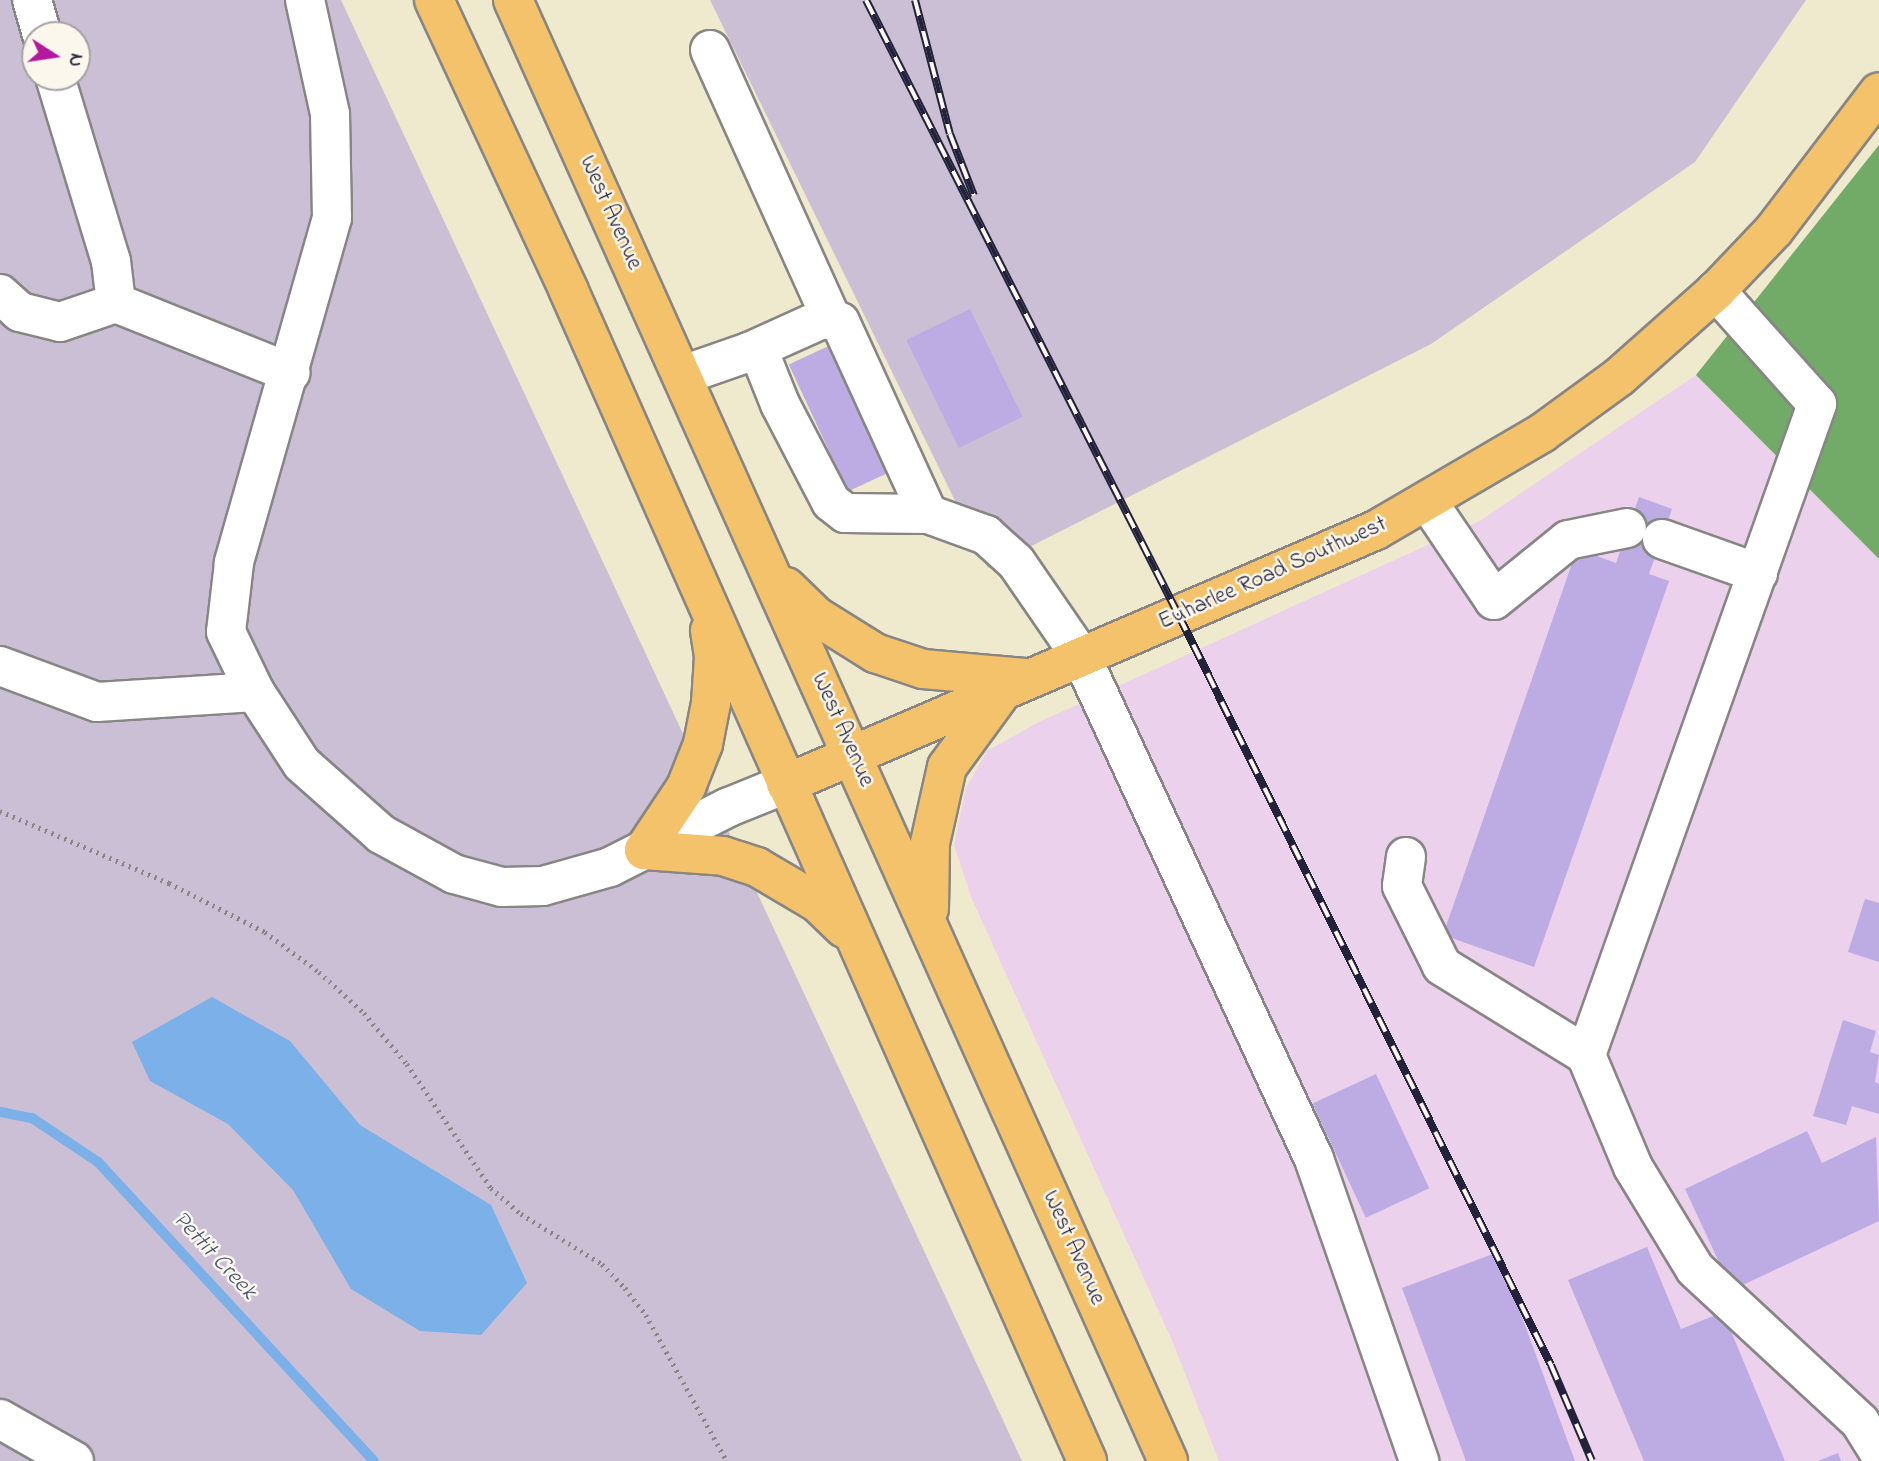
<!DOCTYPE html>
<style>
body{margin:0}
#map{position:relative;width:1879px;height:1461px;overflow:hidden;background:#efe9ce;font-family:"Indie Flower",sans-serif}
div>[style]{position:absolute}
.built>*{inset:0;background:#ebd1eb}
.industrial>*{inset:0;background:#cbbfd5}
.forest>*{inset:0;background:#72aa67}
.water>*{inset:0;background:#7cb0e9}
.stream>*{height:10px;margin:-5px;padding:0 5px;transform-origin:5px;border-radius:5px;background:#7cb0e9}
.building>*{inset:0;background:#bdace3;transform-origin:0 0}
.path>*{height:4.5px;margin-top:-2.25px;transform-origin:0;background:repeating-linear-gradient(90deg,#888684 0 2px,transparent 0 7px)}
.roads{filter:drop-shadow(2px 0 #888684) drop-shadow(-2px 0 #888684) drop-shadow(0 2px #888684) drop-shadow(0 -2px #888684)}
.minor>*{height:38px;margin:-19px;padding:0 19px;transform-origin:19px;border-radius:19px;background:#fff}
.major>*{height:38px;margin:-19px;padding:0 19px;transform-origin:19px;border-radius:19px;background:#f3c26a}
.rail>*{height:8px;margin-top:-4px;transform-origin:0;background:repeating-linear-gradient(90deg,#fbf7ec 0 16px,#22223b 0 32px);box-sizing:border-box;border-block:2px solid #22223b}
span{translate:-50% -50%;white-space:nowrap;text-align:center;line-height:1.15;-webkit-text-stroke:5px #fbf7ec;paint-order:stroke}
.street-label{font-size:23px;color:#22223b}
.water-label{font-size:24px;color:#425478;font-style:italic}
.north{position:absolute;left:21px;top:21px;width:70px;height:70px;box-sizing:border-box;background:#fbf7ec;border:2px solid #a4a2a5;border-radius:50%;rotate:102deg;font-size:19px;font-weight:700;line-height:28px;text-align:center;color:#22223b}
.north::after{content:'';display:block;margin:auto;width:24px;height:32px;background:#b5179e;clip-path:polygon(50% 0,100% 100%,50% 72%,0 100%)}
</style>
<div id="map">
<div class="built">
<div style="clip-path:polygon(1696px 375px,1879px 559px,1879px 1461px,1219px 1461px,1174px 1345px,972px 899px,954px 845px,966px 788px,987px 751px,1037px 723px,1478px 522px)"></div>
</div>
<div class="industrial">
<div style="clip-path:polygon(evenodd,0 0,341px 0,1022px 1461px,0 1461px,0 0,35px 35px,77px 35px,77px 77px,35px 77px,35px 35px)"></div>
<div style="clip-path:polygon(710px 0,1806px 0,1695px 162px,1431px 344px,988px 568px)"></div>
</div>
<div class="forest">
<div style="clip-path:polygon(1879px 145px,1879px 559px,1696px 375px)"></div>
</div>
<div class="water">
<div style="clip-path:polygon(212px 997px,290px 1041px,360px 1125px,491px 1205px,527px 1283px,481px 1335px,420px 1331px,351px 1289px,293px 1190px,228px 1124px,150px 1081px,132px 1042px)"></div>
</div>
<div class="stream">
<div style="left:0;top:1112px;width:33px;rotate:11deg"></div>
<div style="left:32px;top:1118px;width:79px;rotate:33.7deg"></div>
<div style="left:98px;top:1162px;width:407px;rotate:47.3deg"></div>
</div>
<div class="building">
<div style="left:970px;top:309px;width:120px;height:71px;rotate:64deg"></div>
<div style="left:835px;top:343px;width:140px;height:51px;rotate:65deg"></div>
<div style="clip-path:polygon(1639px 497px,1672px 509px,1649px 574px,1669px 581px,1534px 967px,1443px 935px,1577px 549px,1616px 563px)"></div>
<div style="clip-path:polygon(1865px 899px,1879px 903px,1879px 962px,1848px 952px)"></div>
<div style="clip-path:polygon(1843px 1020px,1876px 1031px,1870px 1052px,1879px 1055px,1875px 1082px,1879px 1084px,1879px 1114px,1852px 1106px,1846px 1125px,1813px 1116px)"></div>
<div style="left:1376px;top:1074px;width:126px;height:70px;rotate:65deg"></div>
<div style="clip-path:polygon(1807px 1131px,1822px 1163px,1876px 1137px,1879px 1221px,1732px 1290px,1685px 1189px)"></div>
<div style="clip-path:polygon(1647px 1247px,1681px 1329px,1723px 1312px,1785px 1461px,1644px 1461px,1568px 1280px)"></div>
<div style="clip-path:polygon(1498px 1252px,1575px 1461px,1466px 1461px,1402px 1288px)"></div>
<div style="clip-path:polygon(1838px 1453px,1841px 1461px,1818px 1461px)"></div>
</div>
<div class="path">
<div style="left:0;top:811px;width:184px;rotate:23.1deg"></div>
<div style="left:169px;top:883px;width:108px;rotate:27deg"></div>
<div style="left:265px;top:932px;width:67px;rotate:36.5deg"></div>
<div style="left:319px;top:972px;width:61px;rotate:42.3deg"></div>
<div style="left:364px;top:1013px;width:67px;rotate:49.9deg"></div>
<div style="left:407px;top:1064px;width:150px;rotate:55.9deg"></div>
<div style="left:491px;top:1188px;width:40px;rotate:41deg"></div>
<div style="left:521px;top:1214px;width:95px;rotate:31.7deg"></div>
<div style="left:602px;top:1264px;width:33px;rotate:46deg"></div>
<div style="left:625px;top:1288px;width:34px;rotate:52deg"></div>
<div style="left:646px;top:1315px;width:167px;rotate:61deg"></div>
</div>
<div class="roads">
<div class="minor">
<div style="left:32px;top:0;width:36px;rotate:74deg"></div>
<div style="left:305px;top:0;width:117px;rotate:77.6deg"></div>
<div style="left:330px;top:114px;width:104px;rotate:88.9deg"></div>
<div style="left:332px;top:218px;width:359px;rotate:105.9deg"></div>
<div style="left:234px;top:563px;width:69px;rotate:96.6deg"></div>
<div style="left:226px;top:632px;width:67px;rotate:64.2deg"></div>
<div style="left:255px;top:692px;width:86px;rotate:56.9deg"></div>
<div style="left:302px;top:764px;width:106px;rotate:41.5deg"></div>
<div style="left:381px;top:834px;width:83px;rotate:28.7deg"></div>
<div style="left:454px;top:874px;width:50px;rotate:15.2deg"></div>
<div style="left:502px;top:887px;width:41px;rotate:-1.4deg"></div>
<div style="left:543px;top:886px;width:70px;rotate:-15.8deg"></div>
<div style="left:610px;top:867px;width:133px;rotate:-26.8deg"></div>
<div style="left:729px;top:807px;width:61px;rotate:-22deg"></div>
<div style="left:710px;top:50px;width:294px;rotate:65.7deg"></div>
<div style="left:55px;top:77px;width:192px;rotate:73.1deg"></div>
<div style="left:111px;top:261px;width:42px;rotate:83.2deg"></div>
<div style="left:0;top:294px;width:27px;rotate:42deg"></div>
<div style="left:20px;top:312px;width:41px;rotate:14deg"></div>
<div style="left:60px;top:322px;width:59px;rotate:-18.7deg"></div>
<div style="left:116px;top:303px;width:188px;rotate:21.8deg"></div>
<div style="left:749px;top:352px;width:80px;rotate:-24.3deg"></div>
<div style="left:822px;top:319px;width:18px;rotate:9deg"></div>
<div style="left:840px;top:322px;width:211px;rotate:65.4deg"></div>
<div style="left:683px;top:375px;width:70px;rotate:-19.2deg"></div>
<div style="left:749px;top:352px;width:15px;rotate:28deg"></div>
<div style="left:762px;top:359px;width:48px;rotate:68.2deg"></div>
<div style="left:780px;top:404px;width:110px;rotate:62.5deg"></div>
<div style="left:831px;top:502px;width:18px;rotate:38deg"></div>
<div style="left:845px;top:513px;width:83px;rotate:0.7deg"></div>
<div style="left:928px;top:514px;width:62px;rotate:19.9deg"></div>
<div style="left:986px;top:535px;width:40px;rotate:42deg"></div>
<div style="left:1016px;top:562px;width:116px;rotate:55.5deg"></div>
<div style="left:1082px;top:658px;width:552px;rotate:65.15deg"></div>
<div style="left:1314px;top:1159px;width:320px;rotate:70.8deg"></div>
<div style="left:1428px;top:502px;width:118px;rotate:56deg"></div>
<div style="left:1494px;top:600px;width:95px;rotate:-39deg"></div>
<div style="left:1568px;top:540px;width:60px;rotate:-11.5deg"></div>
<div style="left:1662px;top:539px;width:102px;rotate:19.5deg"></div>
<div style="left:0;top:666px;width:103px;rotate:20.4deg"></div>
<div style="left:97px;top:702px;width:158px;rotate:-3.6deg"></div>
<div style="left:1406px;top:857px;width:29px;rotate:98deg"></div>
<div style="left:1402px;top:886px;width:89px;rotate:63.4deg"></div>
<div style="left:1442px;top:966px;width:169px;rotate:31.7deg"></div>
<div style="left:1586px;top:1055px;width:121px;rotate:67.2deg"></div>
<div style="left:1633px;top:1167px;width:119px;rotate:58.7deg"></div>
<div style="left:1695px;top:1269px;width:225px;rotate:42.8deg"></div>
<div style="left:1860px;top:1422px;width:36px;rotate:58deg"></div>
<div style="left:1586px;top:1055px;width:691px;rotate:-70.46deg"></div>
<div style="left:1817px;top:404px;width:152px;rotate:-131.8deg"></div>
<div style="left:0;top:1419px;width:85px;rotate:29.6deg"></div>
</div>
<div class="major">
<div style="left:434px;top:0;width:319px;rotate:65.1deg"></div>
<div style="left:568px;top:289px;width:1282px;rotate:66.11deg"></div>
<div style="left:513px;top:0;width:1601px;rotate:65.85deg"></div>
<div style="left:786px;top:587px;width:42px;rotate:44deg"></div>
<div style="left:816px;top:616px;width:70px;rotate:32.1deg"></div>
<div style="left:875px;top:653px;width:51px;rotate:18.4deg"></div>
<div style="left:923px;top:669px;width:102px;rotate:5deg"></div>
<div style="left:786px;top:784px;width:642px;rotate:-23.29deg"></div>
<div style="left:1376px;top:530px;width:192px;rotate:-30.3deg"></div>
<div style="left:1542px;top:433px;width:95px;rotate:-36deg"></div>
<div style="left:1619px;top:377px;width:130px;rotate:-41.6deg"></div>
<div style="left:1716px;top:291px;width:84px;rotate:-46.4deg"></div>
<div style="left:1774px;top:230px;width:173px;rotate:-52.7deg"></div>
<div style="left:644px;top:850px;width:76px;rotate:-56.3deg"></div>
<div style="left:686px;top:787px;width:46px;rotate:-68.4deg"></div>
<div style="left:703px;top:744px;width:42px;rotate:-79deg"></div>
<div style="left:711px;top:703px;width:47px;rotate:-86.3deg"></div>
<div style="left:714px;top:656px;width:26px;rotate:-99deg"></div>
<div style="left:644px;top:850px;width:79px;rotate:4.3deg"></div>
<div style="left:723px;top:856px;width:36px;rotate:18deg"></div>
<div style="left:757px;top:867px;width:71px;rotate:30.5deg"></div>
<div style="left:818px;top:903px;width:36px;rotate:44deg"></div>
<div style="left:929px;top:909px;width:66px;rotate:-89.1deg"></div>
<div style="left:930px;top:843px;width:78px;rotate:-77.4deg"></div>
<div style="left:947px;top:767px;width:87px;rotate:-53.9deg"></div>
</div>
</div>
<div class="rail">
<div style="left:866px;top:0;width:691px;rotate:63.06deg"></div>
<div style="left:1179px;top:616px;width:836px;rotate:63.59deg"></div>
<div style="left:1551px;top:1365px;width:104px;rotate:66.9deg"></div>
<div style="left:915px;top:0;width:138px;rotate:75.4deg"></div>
<div style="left:950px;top:134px;width:66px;rotate:68.8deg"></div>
</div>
<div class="street-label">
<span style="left:610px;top:213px;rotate:66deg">West Avenue</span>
<span style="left:1273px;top:574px;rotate:-24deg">Euharlee Road Southwest</span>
<span style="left:842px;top:730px;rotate:66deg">West Avenue</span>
<span style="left:1073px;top:1248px;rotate:66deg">West Avenue</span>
</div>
<div class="water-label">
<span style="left:214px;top:1256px;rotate:47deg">Pettit Creek</span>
</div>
<div class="north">N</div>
</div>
